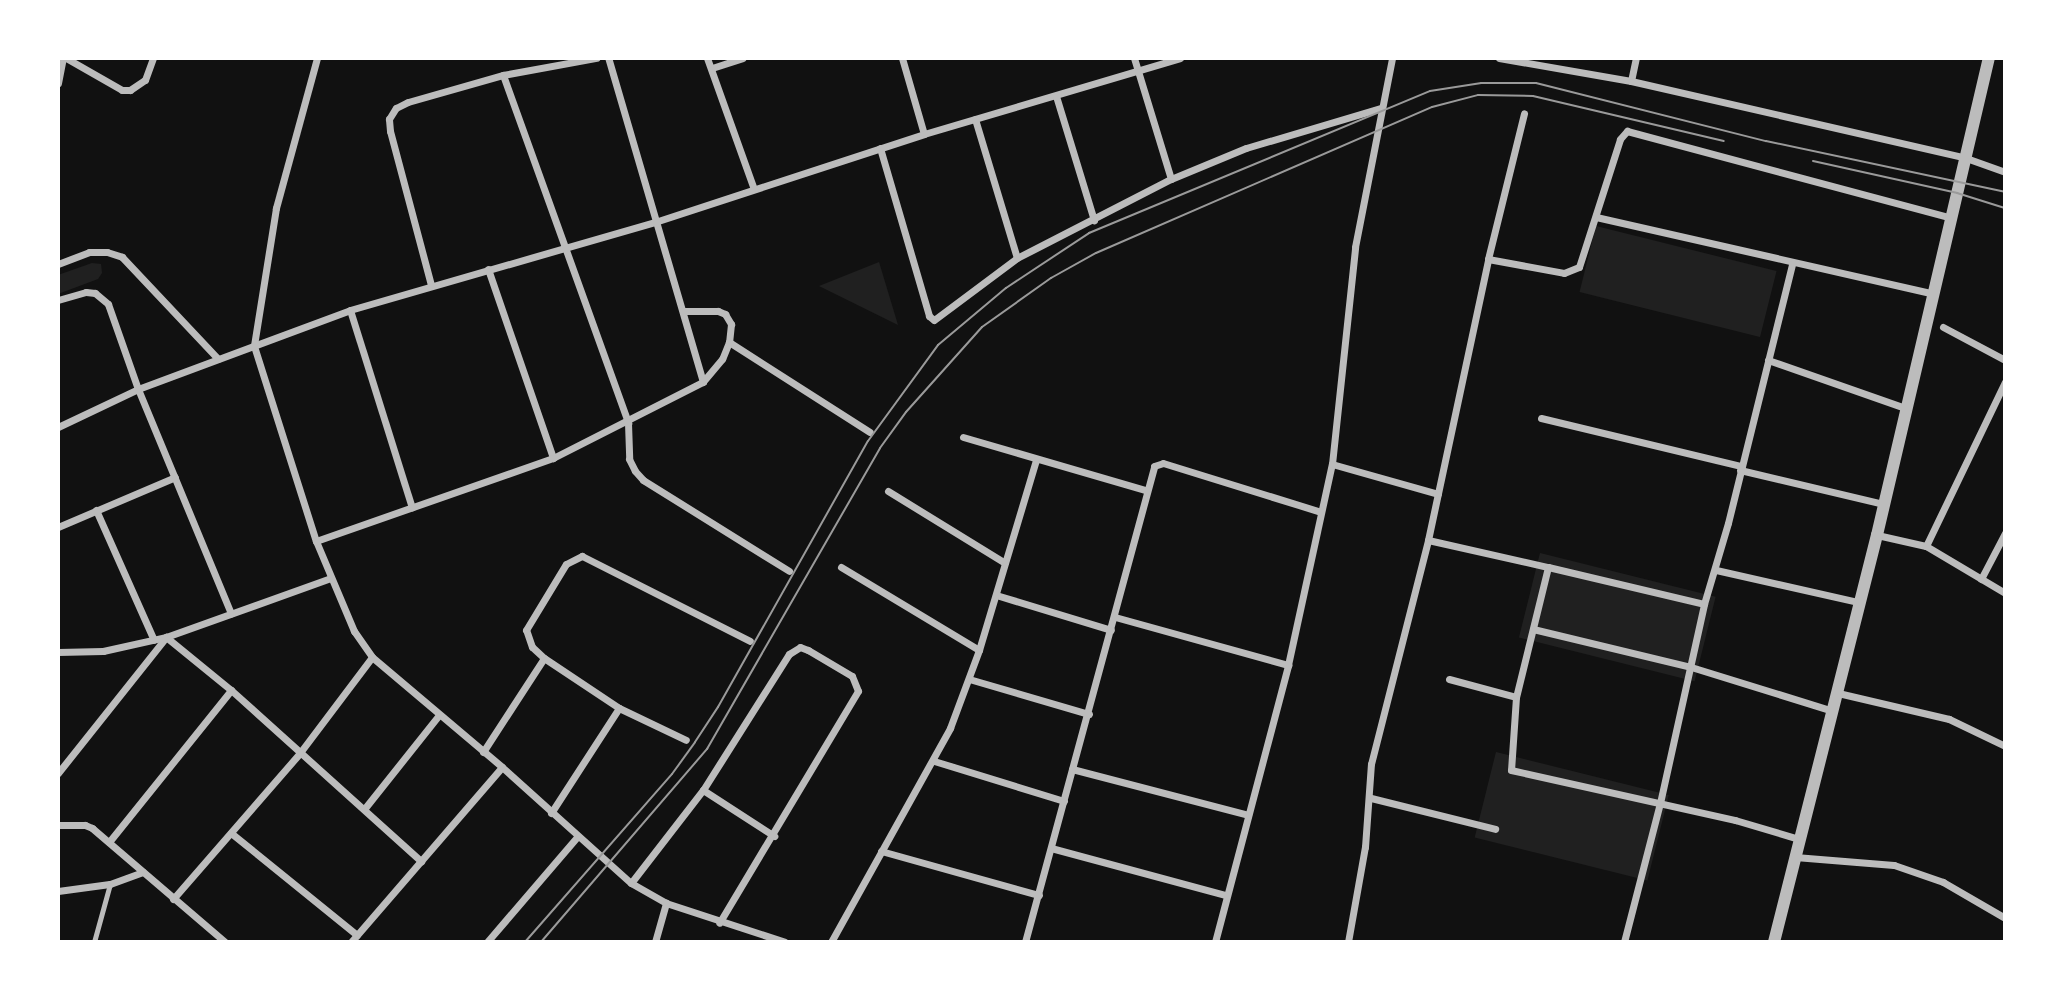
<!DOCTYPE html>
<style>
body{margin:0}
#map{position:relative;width:2063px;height:1000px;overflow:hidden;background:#111;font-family:Barlow,sans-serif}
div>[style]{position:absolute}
.green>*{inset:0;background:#202020;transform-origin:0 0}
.service>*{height:5px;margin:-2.5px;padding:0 2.5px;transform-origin:2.5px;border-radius:2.5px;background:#bcbcbc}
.minor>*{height:7px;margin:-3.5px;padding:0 3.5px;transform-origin:3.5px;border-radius:3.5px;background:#bcbcbc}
.tertiary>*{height:12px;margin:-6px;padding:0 6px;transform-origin:6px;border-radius:6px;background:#bcbcbc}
.tram>*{height:2px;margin:-1px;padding:0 1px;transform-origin:1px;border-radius:1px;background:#9a9a9a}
span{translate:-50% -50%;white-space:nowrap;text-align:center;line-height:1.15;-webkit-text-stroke:7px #fff;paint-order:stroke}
.frame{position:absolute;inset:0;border:60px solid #fff;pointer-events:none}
</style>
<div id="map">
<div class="green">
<div style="left:1596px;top:226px;width:186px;height:68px;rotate:14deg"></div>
<div style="clip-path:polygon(879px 262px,898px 325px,819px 286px)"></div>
<div style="clip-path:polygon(92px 263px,101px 264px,102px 273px,98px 279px,58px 294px,58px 275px)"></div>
<div style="left:1540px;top:553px;width:181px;height:87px;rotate:14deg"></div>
<div style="left:1496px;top:752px;width:178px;height:88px;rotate:14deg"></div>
</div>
<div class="service">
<div style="left:94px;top:942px;width:60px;rotate:-74.6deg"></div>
</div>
<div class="minor">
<div style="left:66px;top:58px;width:64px;rotate:29.7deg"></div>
<div style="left:122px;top:90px;width:8px"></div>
<div style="left:130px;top:90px;width:18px;rotate:-34deg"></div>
<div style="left:145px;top:80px;width:23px;rotate:-70deg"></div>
<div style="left:317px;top:58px;width:156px;rotate:105.3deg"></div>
<div style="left:276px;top:208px;width:140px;rotate:99.1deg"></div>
<div style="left:254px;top:346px;width:205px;rotate:72.4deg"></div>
<div style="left:316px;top:541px;width:98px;rotate:67.1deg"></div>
<div style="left:354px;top:631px;width:32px;rotate:55deg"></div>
<div style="left:372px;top:657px;width:170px;rotate:40.2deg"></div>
<div style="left:502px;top:767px;width:173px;rotate:42deg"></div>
<div style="left:631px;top:883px;width:40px;rotate:29.7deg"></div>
<div style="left:666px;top:903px;width:125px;rotate:18.1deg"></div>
<div style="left:707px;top:58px;width:139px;rotate:70.3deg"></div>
<div style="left:902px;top:58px;width:79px;rotate:73.9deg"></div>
<div style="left:1499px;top:58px;width:134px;rotate:9.9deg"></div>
<div style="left:1631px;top:81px;width:344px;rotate:12.9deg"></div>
<div style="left:1966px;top:158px;width:41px;rotate:19.7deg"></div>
<div style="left:712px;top:68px;width:32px;rotate:-18deg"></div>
<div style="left:503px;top:75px;width:370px;rotate:70.2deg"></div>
<div style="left:628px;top:423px;width:36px;rotate:88deg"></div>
<div style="left:629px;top:459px;width:13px;rotate:63deg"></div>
<div style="left:635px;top:471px;width:12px;rotate:48deg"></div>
<div style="left:643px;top:480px;width:172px;rotate:31.9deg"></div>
<div style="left:1631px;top:81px;width:24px;rotate:-78deg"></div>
<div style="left:58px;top:83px;width:25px;rotate:-79deg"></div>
<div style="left:1056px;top:96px;width:130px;rotate:73deg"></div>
<div style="left:975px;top:119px;width:145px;rotate:73.2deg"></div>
<div style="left:880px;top:148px;width:175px;rotate:73.7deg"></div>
<div style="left:929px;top:316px;width:6px;rotate:39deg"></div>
<div style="left:934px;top:320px;width:104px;rotate:-36.8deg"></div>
<div style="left:1017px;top:258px;width:173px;rotate:-27.2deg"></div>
<div style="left:1171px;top:179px;width:127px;rotate:-107deg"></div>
<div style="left:1171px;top:179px;width:81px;rotate:-22.5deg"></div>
<div style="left:1246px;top:148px;width:141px;rotate:-16.5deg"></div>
<div style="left:1596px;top:217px;width:344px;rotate:12.8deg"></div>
<div style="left:1488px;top:259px;width:77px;rotate:10.4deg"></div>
<div style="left:1564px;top:273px;width:16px;rotate:-22deg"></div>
<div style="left:1579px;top:267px;width:134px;rotate:-72.2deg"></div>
<div style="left:1620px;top:139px;width:11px;rotate:-49deg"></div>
<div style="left:1627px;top:131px;width:335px;rotate:15deg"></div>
<div style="left:58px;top:264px;width:33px;rotate:-21deg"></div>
<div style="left:89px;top:252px;width:18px"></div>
<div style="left:107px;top:252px;width:16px;rotate:18deg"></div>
<div style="left:122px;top:257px;width:140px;rotate:46.7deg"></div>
<div style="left:488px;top:269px;width:200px;rotate:71deg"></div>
<div style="left:431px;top:285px;width:159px;rotate:-104.9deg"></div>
<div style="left:390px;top:131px;width:12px;rotate:-95deg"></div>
<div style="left:389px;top:119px;width:13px;rotate:-58deg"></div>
<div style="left:396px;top:108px;width:13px;rotate:-27deg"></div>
<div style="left:408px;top:102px;width:99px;rotate:-15.9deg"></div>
<div style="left:503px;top:75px;width:95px;rotate:-10.4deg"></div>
<div style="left:58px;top:300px;width:29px;rotate:-16deg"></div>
<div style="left:86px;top:292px;width:9px;rotate:6deg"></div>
<div style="left:95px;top:293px;width:17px;rotate:40deg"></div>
<div style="left:108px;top:304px;width:90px;rotate:70.6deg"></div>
<div style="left:138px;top:389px;width:243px;rotate:67.5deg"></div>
<div style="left:350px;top:310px;width:207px;rotate:72.6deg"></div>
<div style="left:683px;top:311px;width:35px"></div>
<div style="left:718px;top:311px;width:8px;rotate:23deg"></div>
<div style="left:725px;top:314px;width:12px;rotate:59deg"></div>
<div style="left:731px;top:324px;width:18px;rotate:96deg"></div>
<div style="left:729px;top:342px;width:18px;rotate:112deg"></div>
<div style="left:722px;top:359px;width:30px;rotate:130deg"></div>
<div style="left:1943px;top:327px;width:70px;rotate:28deg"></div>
<div style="left:729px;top:342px;width:167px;rotate:32.6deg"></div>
<div style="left:1768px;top:360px;width:145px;rotate:19.3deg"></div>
<div style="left:1541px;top:418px;width:206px;rotate:13.5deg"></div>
<div style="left:58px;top:427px;width:89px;rotate:-25.4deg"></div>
<div style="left:138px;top:389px;width:226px;rotate:-20.4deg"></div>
<div style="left:350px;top:310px;width:317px;rotate:-16.1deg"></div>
<div style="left:655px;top:222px;width:283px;rotate:-18.1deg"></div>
<div style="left:924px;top:134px;width:267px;rotate:-16.5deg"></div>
<div style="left:963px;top:437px;width:191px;rotate:16.2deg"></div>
<div style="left:1332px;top:464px;width:110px;rotate:15.8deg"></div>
<div style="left:1740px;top:470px;width:148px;rotate:13.3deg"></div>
<div style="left:888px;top:491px;width:137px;rotate:31.6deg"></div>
<div style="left:96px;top:510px;width:142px;rotate:66deg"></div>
<div style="left:58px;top:527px;width:127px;rotate:-23.1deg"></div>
<div style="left:1877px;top:535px;width:50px;rotate:12.7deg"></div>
<div style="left:1926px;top:546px;width:92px;rotate:30.7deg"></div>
<div style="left:1428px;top:540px;width:123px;rotate:12.7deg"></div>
<div style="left:1548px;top:567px;width:134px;rotate:103.8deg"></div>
<div style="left:1516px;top:697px;width:73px;rotate:93.9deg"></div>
<div style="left:1511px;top:770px;width:230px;rotate:12.6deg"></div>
<div style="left:1735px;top:820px;width:67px;rotate:16.5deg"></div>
<div style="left:316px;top:541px;width:251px;rotate:-19.3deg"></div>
<div style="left:553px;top:458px;width:168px;rotate:-26.9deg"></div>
<div style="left:703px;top:382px;width:338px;rotate:-106.3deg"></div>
<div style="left:1926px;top:546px;width:182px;rotate:-64.3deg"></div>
<div style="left:841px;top:567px;width:161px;rotate:31deg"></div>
<div style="left:1548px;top:567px;width:160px;rotate:13.3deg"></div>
<div style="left:1716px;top:570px;width:146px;rotate:12.7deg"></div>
<div style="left:1981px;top:579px;width:52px;rotate:-62.4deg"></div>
<div style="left:996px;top:595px;width:120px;rotate:16.9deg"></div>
<div style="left:1115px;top:617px;width:180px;rotate:15.5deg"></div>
<div style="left:1533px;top:629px;width:163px;rotate:13.5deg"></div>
<div style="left:1691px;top:667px;width:149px;rotate:17.2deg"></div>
<div style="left:58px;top:652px;width:45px;rotate:-1.3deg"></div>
<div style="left:103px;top:651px;width:65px;rotate:-12.5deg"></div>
<div style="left:166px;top:637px;width:175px;rotate:-19.7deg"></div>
<div style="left:544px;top:658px;width:16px;rotate:-137deg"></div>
<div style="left:532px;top:647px;width:18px;rotate:-109deg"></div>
<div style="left:526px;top:630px;width:77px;rotate:-58.8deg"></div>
<div style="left:566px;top:564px;width:18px;rotate:-27deg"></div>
<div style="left:582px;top:556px;width:188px;rotate:26.8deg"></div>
<div style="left:969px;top:679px;width:125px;rotate:16.3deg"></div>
<div style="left:1449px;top:679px;width:69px;rotate:15deg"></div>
<div style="left:1838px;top:693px;width:114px;rotate:13.2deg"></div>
<div style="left:1949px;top:719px;width:62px;rotate:25.7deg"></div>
<div style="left:483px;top:752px;width:112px;rotate:-57deg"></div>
<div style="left:544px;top:658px;width:90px;rotate:33.7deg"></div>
<div style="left:619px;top:708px;width:74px;rotate:25.5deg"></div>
<div style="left:934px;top:761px;width:136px;rotate:17.1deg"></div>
<div style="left:1072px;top:769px;width:182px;rotate:14.6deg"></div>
<div style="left:58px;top:773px;width:174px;rotate:-51.5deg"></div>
<div style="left:166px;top:637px;width:84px;rotate:39.2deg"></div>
<div style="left:231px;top:690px;width:256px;rotate:42deg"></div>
<div style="left:703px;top:790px;width:85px;rotate:32.9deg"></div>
<div style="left:1371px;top:798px;width:128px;rotate:14deg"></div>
<div style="left:365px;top:808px;width:119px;rotate:-51.5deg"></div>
<div style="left:551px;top:813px;width:125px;rotate:-57.1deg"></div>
<div style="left:58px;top:825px;width:27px"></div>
<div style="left:85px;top:825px;width:8px;rotate:23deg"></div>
<div style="left:92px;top:828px;width:175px;rotate:40.6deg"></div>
<div style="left:231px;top:833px;width:162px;rotate:39deg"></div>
<div style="left:109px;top:842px;width:195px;rotate:-51.2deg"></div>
<div style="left:1051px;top:848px;width:180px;rotate:15.1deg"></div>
<div style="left:881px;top:851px;width:164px;rotate:15.6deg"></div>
<div style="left:1795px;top:857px;width:99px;rotate:4.6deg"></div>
<div style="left:1894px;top:865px;width:52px;rotate:19.1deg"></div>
<div style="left:1943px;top:882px;width:72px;rotate:30.1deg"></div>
<div style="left:631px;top:883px;width:118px;rotate:-52.3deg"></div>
<div style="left:703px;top:790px;width:161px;rotate:-57.7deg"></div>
<div style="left:789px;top:654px;width:13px;rotate:-32deg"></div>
<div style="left:800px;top:647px;width:9px;rotate:21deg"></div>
<div style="left:808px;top:650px;width:51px;rotate:30.6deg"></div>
<div style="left:852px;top:676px;width:16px;rotate:68deg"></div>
<div style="left:858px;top:691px;width:270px;rotate:120.9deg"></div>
<div style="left:58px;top:891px;width:52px;rotate:-7.7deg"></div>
<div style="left:110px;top:884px;width:35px;rotate:-20deg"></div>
<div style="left:173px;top:899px;width:192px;rotate:-49deg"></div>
<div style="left:299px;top:754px;width:121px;rotate:-53deg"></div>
<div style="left:351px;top:942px;width:231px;rotate:-49.2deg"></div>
<div style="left:487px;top:942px;width:138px;rotate:-49.4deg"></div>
<div style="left:655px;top:942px;width:41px;rotate:-74.2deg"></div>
<div style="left:831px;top:942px;width:245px;rotate:-60.9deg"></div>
<div style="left:950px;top:728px;width:83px;rotate:-69.6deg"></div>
<div style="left:979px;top:650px;width:198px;rotate:-73.3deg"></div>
<div style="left:1025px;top:942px;width:493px;rotate:-74.8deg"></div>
<div style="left:1154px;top:466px;width:9px;rotate:-18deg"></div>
<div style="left:1163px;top:463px;width:165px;rotate:17.2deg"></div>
<div style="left:1215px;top:942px;width:286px;rotate:-75.2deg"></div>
<div style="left:1288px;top:665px;width:206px;rotate:-77.7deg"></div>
<div style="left:1332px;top:464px;width:218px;rotate:-83.9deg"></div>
<div style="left:1355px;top:247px;width:193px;rotate:-78.9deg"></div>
<div style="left:1348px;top:942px;width:97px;rotate:-79.9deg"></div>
<div style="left:1365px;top:847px;width:83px;rotate:-85.9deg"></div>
<div style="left:1371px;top:764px;width:231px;rotate:-75.7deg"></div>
<div style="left:1428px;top:540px;width:287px;rotate:-77.9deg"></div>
<div style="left:1488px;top:259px;width:150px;rotate:-76.1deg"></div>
<div style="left:1624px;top:942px;width:144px;rotate:-75.5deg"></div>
<div style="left:1660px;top:803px;width:204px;rotate:-77.5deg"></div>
<div style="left:1704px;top:604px;width:84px;rotate:-73.5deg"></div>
<div style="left:1728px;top:523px;width:267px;rotate:-76.1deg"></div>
</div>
<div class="tertiary">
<div style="left:1774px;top:942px;width:420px;rotate:-75.8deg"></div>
<div style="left:1877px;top:535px;width:490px;rotate:-76.8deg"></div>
</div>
<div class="tram">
<div style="left:1813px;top:161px;width:148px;rotate:12.5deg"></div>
<div style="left:1957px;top:193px;width:50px;rotate:17.4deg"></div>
<div style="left:525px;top:942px;width:223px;rotate:-48.8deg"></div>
<div style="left:672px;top:774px;width:39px;rotate:-54deg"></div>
<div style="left:695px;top:742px;width:42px;rotate:-56.7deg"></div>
<div style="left:718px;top:707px;width:305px;rotate:-60.6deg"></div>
<div style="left:868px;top:441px;width:119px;rotate:-53.9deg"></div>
<div style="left:938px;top:345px;width:89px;rotate:-40deg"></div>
<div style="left:1006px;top:288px;width:100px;rotate:-33.5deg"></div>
<div style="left:1089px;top:233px;width:369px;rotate:-22.6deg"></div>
<div style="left:1430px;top:91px;width:52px;rotate:-8.9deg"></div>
<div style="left:1481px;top:83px;width:55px"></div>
<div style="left:1536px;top:83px;width:237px;rotate:14.2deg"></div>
<div style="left:1766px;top:141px;width:244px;rotate:12deg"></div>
<div style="left:541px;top:942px;width:255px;rotate:-49.3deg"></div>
<div style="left:707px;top:749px;width:347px;rotate:-60.1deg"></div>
<div style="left:880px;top:448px;width:44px;rotate:-54.2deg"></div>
<div style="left:906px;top:412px;width:114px;rotate:-48.2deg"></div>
<div style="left:982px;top:327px;width:85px;rotate:-35.4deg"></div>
<div style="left:1051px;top:278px;width:51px;rotate:-29.1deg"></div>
<div style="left:1096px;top:253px;width:366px;rotate:-23.5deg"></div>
<div style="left:1432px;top:107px;width:48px;rotate:-14.6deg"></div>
<div style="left:1478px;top:95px;width:55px;rotate:1deg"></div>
<div style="left:1533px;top:96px;width:196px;rotate:13.3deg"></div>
</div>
<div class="frame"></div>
</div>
